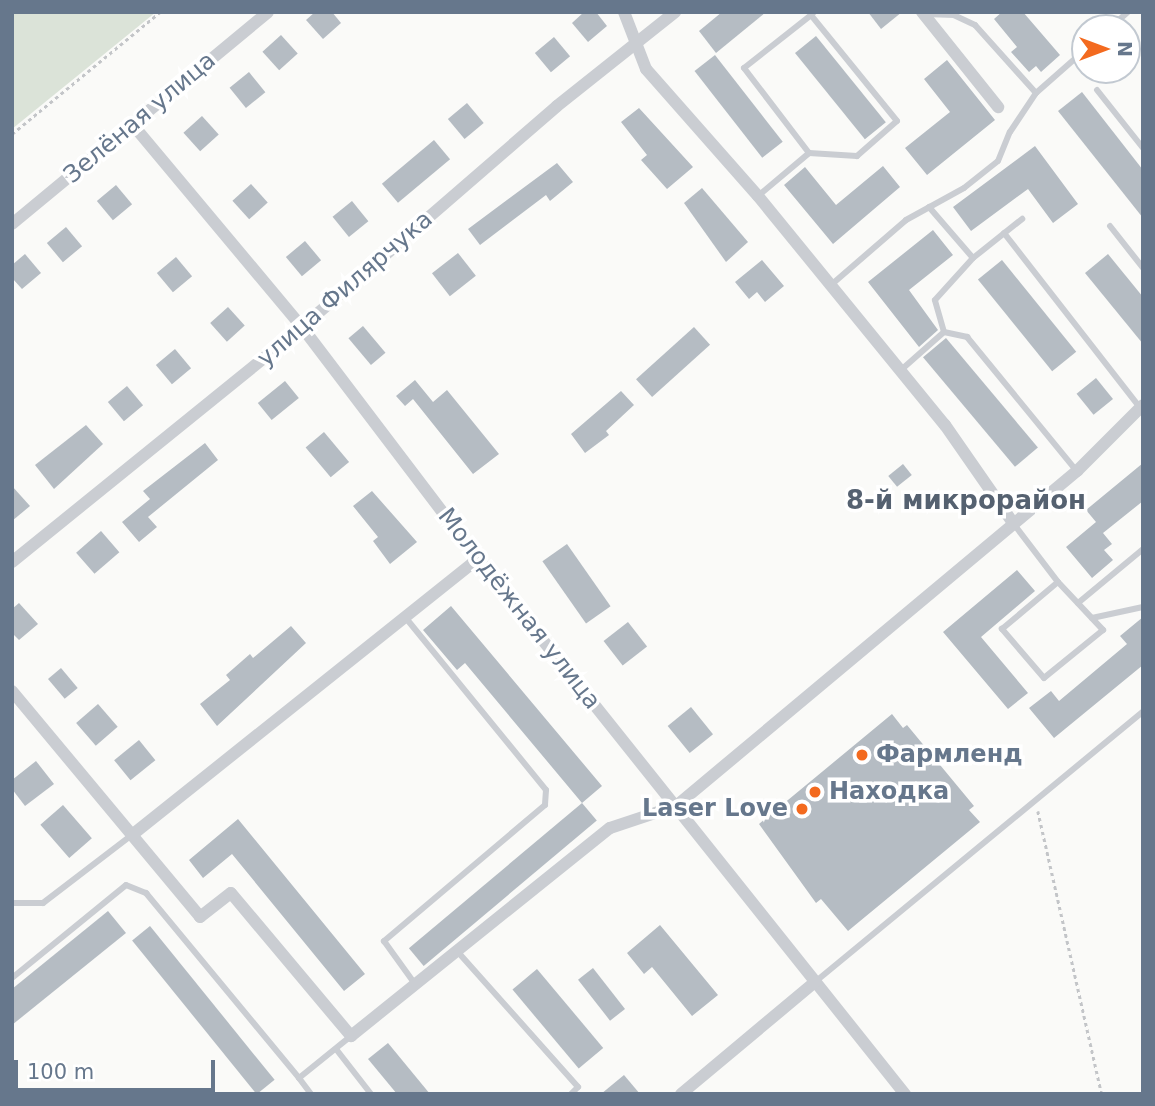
<!DOCTYPE html>
<meta charset="utf-8">
<style>
body{margin:0}
#map{position:relative;width:1155px;height:1106px;overflow:hidden;background:#fafaf8;font-family:"DejaVu Sans",sans-serif}
div>[style]{position:absolute}
.green>*{inset:0;background:#dbe3d8}
.building>*{inset:0;background:#b5bcc3;transform-origin:0 0}
.path>*{height:2.5px;margin-top:-1.25px;transform-origin:0;background:repeating-linear-gradient(90deg,#c3c5c8 0 3.5px,transparent 0 7px)}
.lane>*{height:6px;margin:-3px;padding:0 3px;transform-origin:3px;border-radius:3px;background:#cacdd2}
.street>*{height:12px;margin:-6px;padding:0 6px;transform-origin:6px;border-radius:6px;background:#cacdd2}
.dots>*{width:19px;height:19px;translate:-50% -50%;box-sizing:border-box;border:4px solid #fff;border-radius:50%}
span{translate:-50% -50%;white-space:nowrap;text-align:center;line-height:1.15;-webkit-text-stroke:7px #fff;paint-order:stroke}
.street-label{font-size:24px;color:#66778c}
.poi-label{font-size:24px;color:#66778c;font-weight:700}
.left{translate:0 -50%;text-align:left}
.right{translate:-100% -50%;text-align:right}
.neighbourhood-label{font-size:26px;color:#556170;font-weight:700}
.frame{position:absolute;inset:0;border:14px solid #66778c;pointer-events:none}
.north{position:absolute;left:1071px;top:14px;width:70px;height:70px;box-sizing:border-box;background:#fff;border:2px solid #c2c9d1;border-radius:50%;rotate:90deg;font-size:19px;font-weight:700;line-height:28px;text-align:center;color:#66778c}
.north::after{content:'';display:block;margin:auto;width:24px;height:32px;background:#f36a1f;clip-path:polygon(50% 0,100% 100%,50% 72%,0 100%)}
.scale{position:absolute;left:14px;top:1060px;width:201px;height:32px;box-sizing:border-box;border:4px solid #66778c;border-top:0;padding-left:9px;font-size:21px;line-height:24px;white-space:nowrap;color:#66778c;-webkit-text-stroke:5px #fff;paint-order:stroke}
</style>
<div id="map">
<div class="green">
<div style="clip-path:polygon(12px 12px,156px 12px,12px 129px)"></div>
</div>
<div class="building">
<div style="clip-path:polygon(315px 12px,332px 12px,341px 23px,323px 39px,306px 20px)"></div>
<div style="clip-path:polygon(584px 12px,596px 12px,607px 26px,588px 42px,572px 23px)"></div>
<div style="clip-path:polygon(722px 12px,766px 12px,716px 53px,699px 31px)"></div>
<div style="clip-path:polygon(868px 12px,902px 12px,881px 29px)"></div>
<div style="clip-path:polygon(1002px 12px,1023px 12px,1060px 55px,1041px 72px,1036px 66px,1029px 72px,1011px 52px,1017px 47px,994px 19px)"></div>
<div style="left:281px;top:35px;width:25px;height:25px;rotate:48deg"></div>
<div style="left:816px;top:36px;width:111px;height:27px;rotate:51deg"></div>
<div style="left:554px;top:37px;width:25px;height:25px;rotate:50deg"></div>
<div style="left:715px;top:55px;width:110px;height:26px;rotate:52deg"></div>
<div style="clip-path:polygon(947px 60px,995px 120px,927px 175px,905px 148px,950px 112px,924px 79px)"></div>
<div style="left:249px;top:72px;width:26px;height:25px;rotate:51deg"></div>
<div style="clip-path:polygon(1082px 92px,1143px 170px,1143px 218px,1058px 111px)"></div>
<div style="left:467px;top:103px;width:26px;height:25px;rotate:50deg"></div>
<div style="clip-path:polygon(639px 108px,693px 167px,667px 189px,641px 160px,647px 155px,621px 122px)"></div>
<div style="left:202px;top:116px;width:25px;height:25px;rotate:48deg"></div>
<div style="left:434px;top:140px;width:25px;height:68px;rotate:50deg"></div>
<div style="clip-path:polygon(1035px 146px,1078px 204px,1053px 223px,1028px 189px,971px 231px,953px 207px)"></div>
<div style="clip-path:polygon(557px 163px,573px 182px,550px 201px,546px 195px,480px 245px,468px 229px)"></div>
<div style="clip-path:polygon(883px 166px,900px 187px,833px 244px,784px 185px,805px 167px,836px 205px)"></div>
<div style="left:251px;top:184px;width:25px;height:25px;rotate:48deg"></div>
<div style="left:116px;top:185px;width:25px;height:25px;rotate:50deg"></div>
<div style="clip-path:polygon(702px 188px,748px 242px,726px 262px,684px 203px)"></div>
<div style="left:352px;top:201px;width:26px;height:25px;rotate:51deg"></div>
<div style="left:66px;top:227px;width:25px;height:25px;rotate:50deg"></div>
<div style="clip-path:polygon(933px 230px,953px 255px,909px 290px,938px 330px,919px 347px,868px 282px)"></div>
<div style="left:305px;top:241px;width:25px;height:25px;rotate:50deg"></div>
<div style="left:458px;top:253px;width:29px;height:33px;rotate:52deg"></div>
<div style="clip-path:polygon(25px 254px,41px 273px,22px 289px,12px 278px,12px 265px)"></div>
<div style="clip-path:polygon(1108px 254px,1143px 297px,1143px 344px,1085px 273px)"></div>
<div style="left:176px;top:257px;width:25px;height:25px;rotate:50deg"></div>
<div style="clip-path:polygon(762px 260px,784px 286px,765px 302px,757px 292px,749px 299px,735px 282px)"></div>
<div style="left:1002px;top:260px;width:118px;height:31px;rotate:51deg"></div>
<div style="left:228px;top:307px;width:25px;height:24px;rotate:48deg"></div>
<div style="left:363px;top:326px;width:35px;height:19px;rotate:50deg"></div>
<div style="left:694px;top:327px;width:24px;height:78px;rotate:48deg"></div>
<div style="left:946px;top:338px;width:143px;height:30px;rotate:50deg"></div>
<div style="left:175px;top:349px;width:25px;height:25px;rotate:50deg"></div>
<div style="left:1096px;top:378px;width:27px;height:25px;rotate:51deg"></div>
<div style="clip-path:polygon(415px 380px,433px 402px,447px 390px,499px 454px,473px 474px,413px 399px,405px 406px,396px 396px)"></div>
<div style="left:285px;top:381px;width:22px;height:35px;rotate:51deg"></div>
<div style="left:127px;top:386px;width:25px;height:25px;rotate:50deg"></div>
<div style="clip-path:polygon(621px 391px,634px 405px,606px 431px,609px 435px,585px 453px,571px 434px)"></div>
<div style="clip-path:polygon(86px 425px,103px 444px,54px 489px,35px 465px)"></div>
<div style="left:324px;top:432px;width:39px;height:24px;rotate:50deg"></div>
<div style="clip-path:polygon(205px 443px,218px 460px,148px 517px,157px 527px,139px 542px,122px 522px,150px 499px,143px 491px)"></div>
<div style="clip-path:polygon(1143px 463px,1143px 501px,1103px 533px,1112px 544px,1104px 550px,1113px 560px,1092px 578px,1066px 547px,1096px 522px,1086px 510px)"></div>
<div style="left:903px;top:464px;width:14px;height:19px;rotate:51deg"></div>
<div style="clip-path:polygon(12px 486px,30px 506px,12px 521px)"></div>
<div style="clip-path:polygon(372px 491px,417px 542px,390px 564px,373px 541px,378px 537px,353px 506px)"></div>
<div style="left:101px;top:531px;width:28px;height:33px;rotate:49deg"></div>
<div style="left:567px;top:544px;width:76px;height:30px;rotate:55deg"></div>
<div style="clip-path:polygon(1017px 570px,1035px 591px,981px 637px,1028px 693px,1008px 709px,943px 632px)"></div>
<div style="clip-path:polygon(19px 603px,38px 624px,19px 640px,12px 633px,12px 609px)"></div>
<div style="clip-path:polygon(451px 606px,602px 786px,582px 803px,465px 663px,457px 670px,423px 630px)"></div>
<div style="clip-path:polygon(1143px 617px,1143px 665px,1054px 738px,1029px 708px,1051px 691px,1059px 701px,1127px 644px,1120px 636px)"></div>
<div style="left:628px;top:622px;width:31px;height:31px;rotate:52deg"></div>
<div style="clip-path:polygon(291px 626px,306px 643px,217px 726px,200px 704px,230px 680px,226px 675px,250px 654px,253px 658px)"></div>
<div style="left:61px;top:668px;width:26px;height:17px;rotate:50deg"></div>
<div style="left:98px;top:704px;width:30px;height:29px;rotate:49deg"></div>
<div style="left:691px;top:707px;width:35px;height:30px;rotate:51deg"></div>
<div style="clip-path:polygon(892px 714px,903px 728px,907px 725px,974px 806px,969px 810px,980px 822px,848px 931px,821px 899px,816px 903px,759px 824px)"></div>
<div style="left:139px;top:740px;width:26px;height:32px;rotate:51deg"></div>
<div style="clip-path:polygon(36px 761px,54px 784px,25px 806px,12px 789px,12px 780px)"></div>
<div style="left:582px;top:803px;width:23px;height:226px;rotate:50deg"></div>
<div style="left:63px;top:805px;width:44px;height:30px;rotate:49deg"></div>
<div style="clip-path:polygon(238px 819px,365px 974px,344px 991px,232px 854px,203px 878px,189px 860px)"></div>
<div style="clip-path:polygon(108px 911px,126px 933px,12px 1025px,12px 989px)"></div>
<div style="clip-path:polygon(660px 925px,718px 995px,692px 1016px,652px 967px,644px 974px,627px 953px)"></div>
<div style="left:150px;top:926px;width:198px;height:23px;rotate:51deg"></div>
<div style="left:593px;top:968px;width:52px;height:19px;rotate:52deg"></div>
<div style="left:537px;top:969px;width:103px;height:32px;rotate:50deg"></div>
<div style="clip-path:polygon(388px 1043px,430px 1094px,397px 1094px,368px 1059px)"></div>
<div style="clip-path:polygon(624px 1075px,640px 1094px,601px 1094px)"></div>
</div>
<div class="path">
<div style="left:12px;top:134px;width:192px;rotate:-39.5deg"></div>
<div style="left:1038px;top:811px;width:290px;rotate:77.3deg"></div>
</div>
<div class="lane">
<div style="left:1110px;top:28px;width:24px;rotate:-42deg"></div>
<div style="left:1097px;top:90px;width:74px;rotate:51.6deg"></div>
<div style="left:1036px;top:93px;width:65px;rotate:-41.3deg"></div>
<div style="left:809px;top:153px;width:107px;rotate:-127.4deg"></div>
<div style="left:744px;top:68px;width:85px;rotate:-38.3deg"></div>
<div style="left:758px;top:196px;width:67px;rotate:-40.1deg"></div>
<div style="left:809px;top:153px;width:48px;rotate:3.6deg"></div>
<div style="left:857px;top:156px;width:53px;rotate:-41.2deg"></div>
<div style="left:897px;top:121px;width:136px;rotate:-129.1deg"></div>
<div style="left:811px;top:15px;width:4px;rotate:-45deg"></div>
<div style="left:929px;top:207px;width:67px;rotate:49.2deg"></div>
<div style="left:1110px;top:226px;width:53px;rotate:51.8deg"></div>
<div style="left:1004px;top:233px;width:222px;rotate:52.1deg"></div>
<div style="left:831px;top:285px;width:99px;rotate:-40.9deg"></div>
<div style="left:906px;top:220px;width:66px;rotate:-28.9deg"></div>
<div style="left:964px;top:188px;width:43px;rotate:-38.5deg"></div>
<div style="left:998px;top:161px;width:31px;rotate:-68deg"></div>
<div style="left:1010px;top:132px;width:47px;rotate:-56.3deg"></div>
<div style="left:1036px;top:93px;width:91px;rotate:-131.9deg"></div>
<div style="left:975px;top:25px;width:23px;rotate:-155deg"></div>
<div style="left:954px;top:15px;width:29px;rotate:-178deg"></div>
<div style="left:944px;top:332px;width:33px;rotate:-106deg"></div>
<div style="left:935px;top:300px;width:57px;rotate:-47.9deg"></div>
<div style="left:973px;top:258px;width:63px;rotate:-38.5deg"></div>
<div style="left:901px;top:370px;width:57px;rotate:-41.5deg"></div>
<div style="left:944px;top:332px;width:24px;rotate:12deg"></div>
<div style="left:967px;top:337px;width:172px;rotate:50.7deg"></div>
<div style="left:1013px;top:523px;width:74px;rotate:52.7deg"></div>
<div style="left:1058px;top:582px;width:66px;rotate:46.8deg"></div>
<div style="left:1103px;top:630px;width:76px;rotate:140.9deg"></div>
<div style="left:1044px;top:678px;width:65px;rotate:-130.6deg"></div>
<div style="left:1002px;top:629px;width:73px;rotate:-40deg"></div>
<div style="left:1078px;top:603px;width:85px;rotate:-39.7deg"></div>
<div style="left:405px;top:617px;width:223px;rotate:50.8deg"></div>
<div style="left:546px;top:790px;width:15px;rotate:94deg"></div>
<div style="left:545px;top:805px;width:211px;rotate:139.8deg"></div>
<div style="left:384px;top:941px;width:53px;rotate:54.2deg"></div>
<div style="left:1092px;top:618px;width:52px;rotate:-12.2deg"></div>
<div style="left:12px;top:903px;width:31px"></div>
<div style="left:43px;top:903px;width:112px;rotate:-37.4deg"></div>
<div style="left:457px;top:951px;width:182px;rotate:48.3deg"></div>
<div style="left:578px;top:1087px;width:10px;rotate:135deg"></div>
<div style="left:12px;top:978px;width:147px;rotate:-39.2deg"></div>
<div style="left:126px;top:885px;width:22px;rotate:22deg"></div>
<div style="left:146px;top:893px;width:240px;rotate:50.4deg"></div>
<div style="left:815px;top:982px;width:425px;rotate:-39.5deg"></div>
<div style="left:336px;top:1049px;width:57px;rotate:52.1deg"></div>
<div style="left:311px;top:1094px;width:20px;rotate:-127deg"></div>
<div style="left:299px;top:1078px;width:67px;rotate:-38.9deg"></div>
</div>
<div class="street">
<div style="left:624px;top:12px;width:61px;rotate:68.9deg"></div>
<div style="left:646px;top:69px;width:169px;rotate:48.6deg"></div>
<div style="left:758px;top:196px;width:296px;rotate:50.8deg"></div>
<div style="left:945px;top:425px;width:119px;rotate:55.2deg"></div>
<div style="left:922px;top:12px;width:122px;rotate:51.3deg"></div>
<div style="left:133px;top:125px;width:263px;rotate:50.1deg"></div>
<div style="left:302px;top:327px;width:291px;rotate:52.8deg"></div>
<div style="left:478px;top:559px;width:685px;rotate:51.41deg"></div>
<div style="left:12px;top:224px;width:332px;rotate:-39.6deg"></div>
<div style="left:12px;top:562px;width:373px;rotate:-39deg"></div>
<div style="left:302px;top:327px;width:337px;rotate:-40.9deg"></div>
<div style="left:557px;top:106px;width:151px;rotate:-38.5deg"></div>
<div style="left:12px;top:691px;width:294px;rotate:50.2deg"></div>
<div style="left:200px;top:917px;width:39px;rotate:-38deg"></div>
<div style="left:231px;top:893px;width:187px;rotate:50deg"></div>
<div style="left:351px;top:1036px;width:332px;rotate:-38.8deg"></div>
<div style="left:610px;top:828px;width:70px;rotate:-18.4deg"></div>
<div style="left:676px;top:806px;width:523px;rotate:-39.88deg"></div>
<div style="left:1077px;top:471px;width:93px;rotate:-45deg"></div>
<div style="left:132px;top:835px;width:443px;rotate:-38.6deg"></div>
<div style="left:681px;top:1094px;width:175px;rotate:-39.9deg"></div>
</div>
<div class="dots">
<div style="left:862px;top:755px;background:#f36a1f"></div>
<div style="left:815px;top:792px;background:#f36a1f"></div>
<div style="left:802px;top:809px;background:#f36a1f"></div>
</div>
<div class="street-label">
<span style="left:140px;top:118px;rotate:-40deg">Зелёная улица</span>
<span style="left:345px;top:289px;rotate:-41deg">улица Филярчука</span>
<span style="left:519px;top:609px;rotate:52deg">Молодёжная улица</span>
</div>
<div class="poi-label">
<span class="left" style="left:876px;top:755px">Фармленд</span>
<span class="left" style="left:829px;top:792px">Находка</span>
<span class="right" style="left:788px;top:809px">Laser Love</span>
</div>
<div class="neighbourhood-label">
<span style="left:966px;top:501px">8-й микрорайон</span>
</div>
<div class="frame"></div>
<div class="north">N</div>
<div class="scale">100 m</div>
</div>
